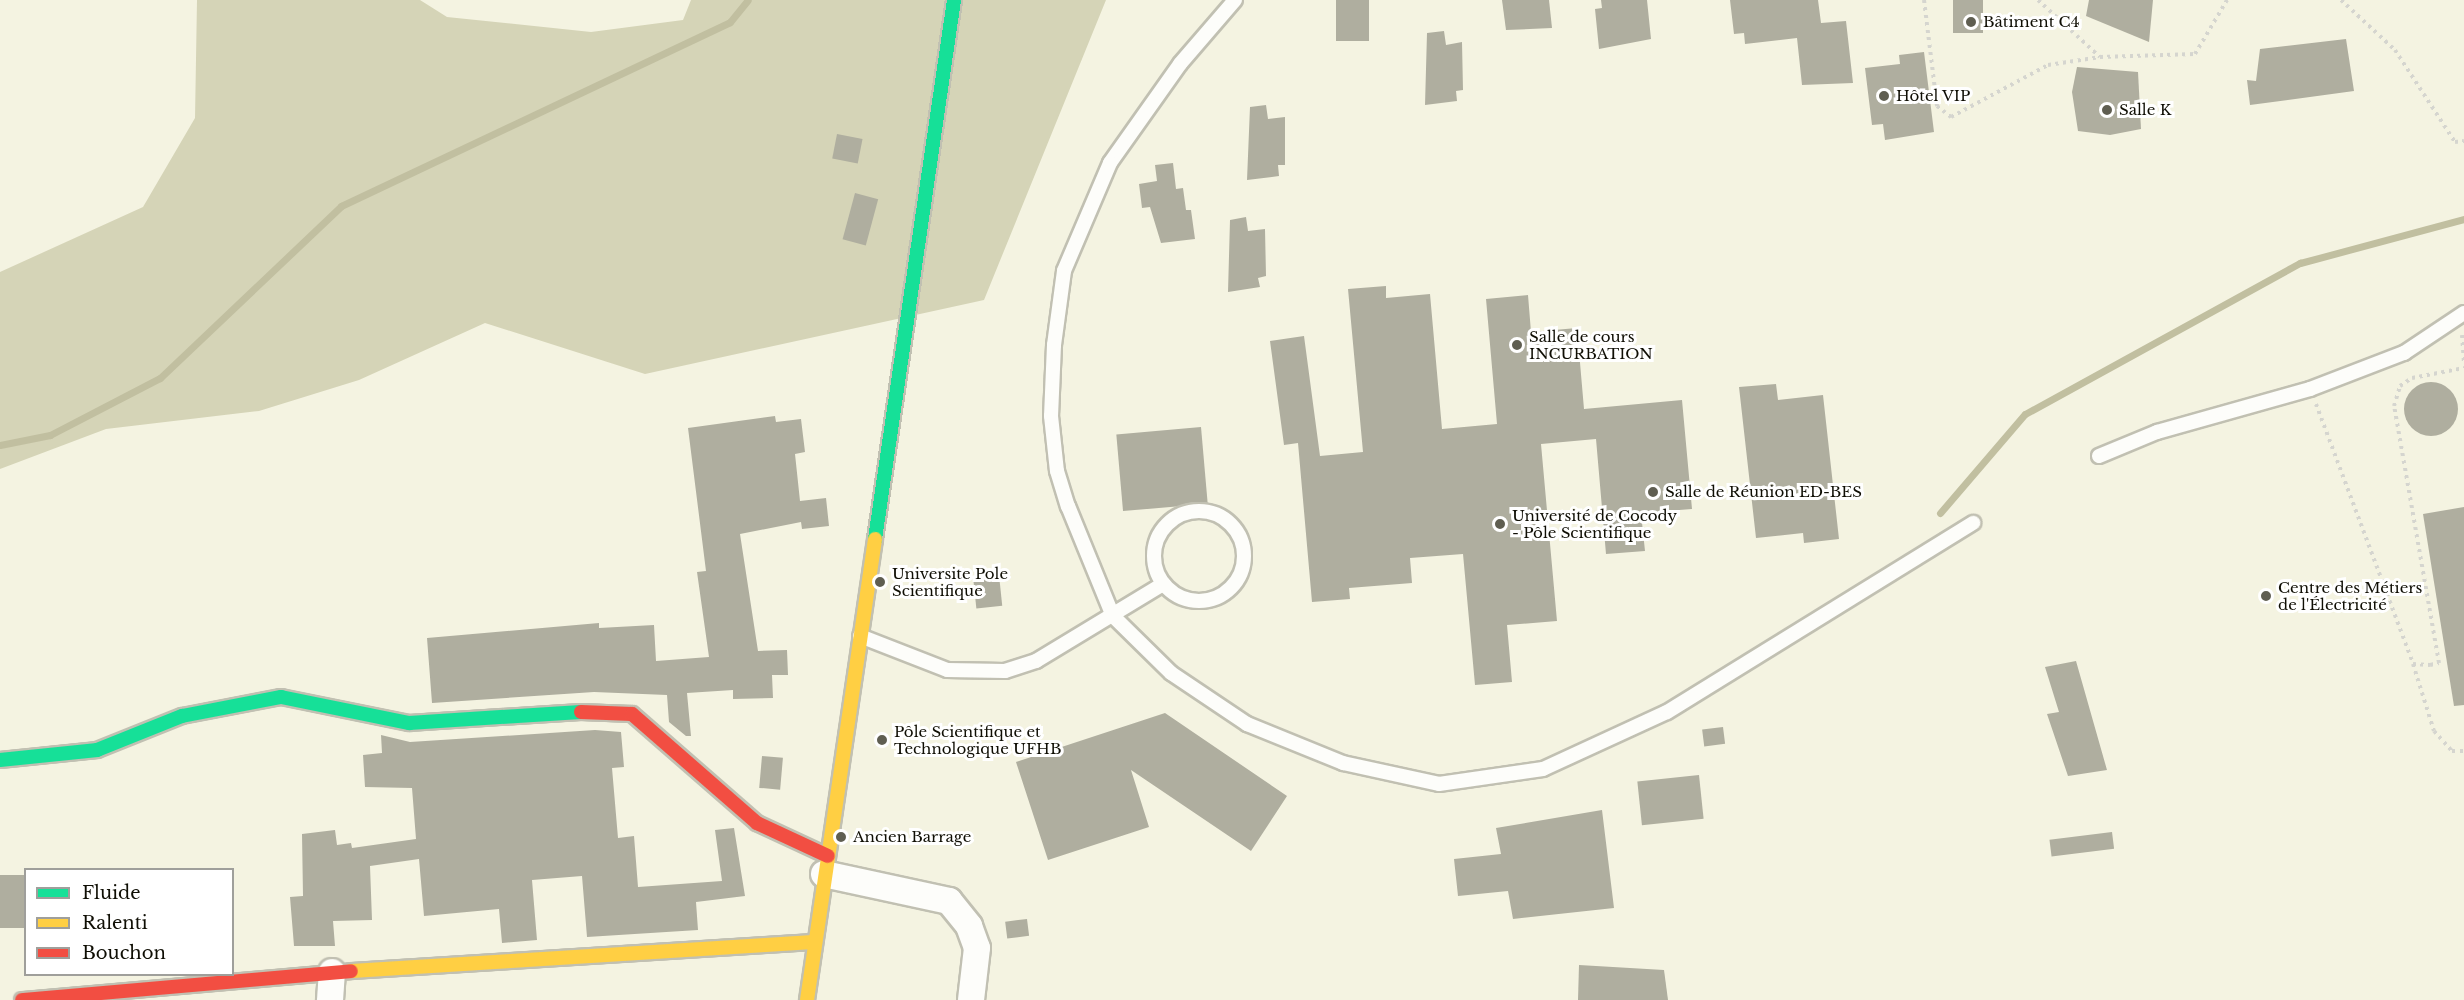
<!DOCTYPE html>
<meta charset="utf-8">
<style>
body{margin:0}
#map{position:relative;width:2464px;height:1000px;overflow:hidden;background:#f4f3e1;font-family:"Libre Baskerville",serif}
div>[style]{position:absolute}
.forest>*{inset:0;background:#d5d4b7}
.stream>*{height:7px;margin:-3.5px;padding:0 3.5px;transform-origin:3.5px;border-radius:3.5px;background:#c1bfa0}
.building>*{inset:0;background:#afae9f;transform-origin:0 0}
.round{border-radius:50%}
.path>*{height:4px;margin-top:-2px;transform-origin:0;background:repeating-linear-gradient(90deg,#d5d5cf 0 3px,transparent 0 7.5px)}
.roads{filter:drop-shadow(2px 0 #c1c0b2) drop-shadow(-2px 0 #c1c0b2) drop-shadow(0 2px #c1c0b2) drop-shadow(0 -2px #c1c0b2)}
.lane>*{height:14px;margin:-7px;padding:0 7px;transform-origin:7px;border-radius:7px;background:#fdfdfa}
.lane>.ring{margin:-7px;padding:0;box-sizing:content-box;background:none;border:14px solid #fdfdfa;border-radius:50%}
.street>*{height:26px;margin:-13px;padding:0 13px;transform-origin:13px;border-radius:13px;background:#fdfdfa}
.fast>*{height:14px;margin:-7px;padding:0 7px;transform-origin:7px;border-radius:7px;background:#16e098}
.slow>*{height:14px;margin:-7px;padding:0 7px;transform-origin:7px;border-radius:7px;background:#ffcf43}
.jam>*{height:14px;margin:-7px;padding:0 7px;transform-origin:7px;border-radius:7px;background:#f24e42}
.dots>*{width:16px;height:16px;translate:-50% -50%;box-sizing:border-box;border:3px solid #fff;border-radius:50%}
span{translate:-50% -50%;white-space:nowrap;text-align:center;line-height:1.15;-webkit-text-stroke:6px #fff;paint-order:stroke}
.poi-label{font-size:15px;color:#0f0e04}
.left{translate:0 -50%;text-align:left}
.legend{position:absolute;left:24px;top:868px;width:210px;height:108px;box-sizing:border-box;background:#fff;border:2px solid #9f9f9b;margin:0;padding:8px 10px;list-style:none;font-size:18px;color:#0f0e04}
.legend li{display:flex;align-items:center;gap:12px;height:30px}
.legend b{width:30px;border:2px solid #9f9f9b}
</style>
<div id="map">
<div class="forest">
<div style="clip-path:polygon(197px 0,420px 0,447px 17px,591px 32px,683px 20px,691px 0,1106px 0,984px 300px,645px 374px,485px 323px,359px 380px,259px 411px,106px 429px,0 469px,0 272px,143px 207px,195px 118px)"></div>
</div>
<div class="stream">
<div style="left:0;top:445px;width:51px;rotate:-11.3deg"></div>
<div style="left:50px;top:435px;width:124px;rotate:-27.4deg"></div>
<div style="left:160px;top:378px;width:250px;rotate:-43.5deg"></div>
<div style="left:341px;top:206px;width:430px;rotate:-25.3deg"></div>
<div style="left:730px;top:22px;width:28px;rotate:-51deg"></div>
<div style="left:1940px;top:513px;width:130px;rotate:-49.4deg"></div>
<div style="left:2025px;top:414px;width:314px;rotate:-28.8deg"></div>
<div style="left:2300px;top:263px;width:170px;rotate:-15deg"></div>
</div>
<div class="building">
<div style="left:1336px;top:0;width:33px;height:41px"></div>
<div style="clip-path:polygon(1502px 0,1549px 0,1552px 28px,1506px 30px)"></div>
<div style="clip-path:polygon(1601px 0,1647px 0,1651px 39px,1599px 49px,1595px 9px,1602px 8px)"></div>
<div style="clip-path:polygon(1730px 0,1818px 0,1821px 23px,1846px 21px,1853px 83px,1802px 85px,1797px 38px,1745px 44px,1744px 33px,1734px 34px)"></div>
<div style="left:1953px;top:0;width:30px;height:33px"></div>
<div style="clip-path:polygon(2089px 0,2153px 0,2149px 42px,2086px 16px)"></div>
<div style="clip-path:polygon(1444px 31px,1446px 45px,1462px 42px,1463px 90px,1456px 91px,1457px 101px,1425px 105px,1427px 33px)"></div>
<div style="clip-path:polygon(2346px 39px,2354px 91px,2250px 105px,2247px 80px,2256px 81px,2260px 49px)"></div>
<div style="clip-path:polygon(1924px 52px,1934px 132px,1885px 140px,1883px 124px,1872px 125px,1865px 68px,1900px 64px,1899px 55px)"></div>
<div style="clip-path:polygon(2077px 67px,2138px 72px,2141px 129px,2110px 135px,2078px 131px,2072px 92px)"></div>
<div style="clip-path:polygon(1266px 105px,1268px 119px,1285px 117px,1285px 165px,1278px 165px,1279px 176px,1247px 180px,1250px 107px)"></div>
<div style="left:837px;top:134px;width:26px;height:25px;rotate:11deg"></div>
<div style="clip-path:polygon(1173px 163px,1176px 189px,1183px 188px,1186px 210px,1191px 210px,1195px 239px,1161px 243px,1150px 207px,1142px 208px,1139px 184px,1157px 181px,1155px 165px)"></div>
<div style="left:855px;top:193px;width:24px;height:48px;rotate:15deg"></div>
<div style="clip-path:polygon(1246px 217px,1248px 231px,1265px 229px,1266px 276px,1258px 278px,1260px 287px,1228px 292px,1230px 220px)"></div>
<div style="clip-path:polygon(1386px 286px,1386px 298px,1430px 294px,1442px 429px,1497px 424px,1486px 299px,1528px 295px,1531px 332px,1577px 328px,1584px 409px,1682px 400px,1692px 509px,1641px 513px,1645px 551px,1606px 554px,1596px 439px,1541px 444px,1557px 621px,1507px 625px,1512px 682px,1475px 685px,1463px 554px,1410px 558px,1412px 583px,1349px 588px,1350px 599px,1312px 602px,1298px 443px,1284px 445px,1270px 341px,1304px 336px,1320px 456px,1363px 452px,1348px 289px)"></div>
<div class="round" style="left:2404px;top:382px;width:54px;height:54px"></div>
<div style="clip-path:polygon(1776px 384px,1778px 400px,1823px 395px,1839px 539px,1804px 543px,1803px 533px,1756px 538px,1739px 387px)"></div>
<div style="clip-path:polygon(775px 416px,776px 422px,801px 419px,805px 452px,795px 454px,800px 501px,826px 498px,829px 526px,802px 529px,801px 522px,740px 534px,758px 651px,787px 650px,788px 675px,772px 675px,773px 698px,733px 699px,733px 690px,687px 693px,691px 736px,686px 736px,669px 722px,667px 695px,594px 692px,432px 703px,427px 638px,599px 623px,599px 628px,654px 625px,656px 661px,709px 657px,697px 572px,706px 571px,688px 428px)"></div>
<div style="left:1201px;top:427px;width:77px;height:85px;rotate:85deg"></div>
<div style="clip-path:polygon(2464px 507px,2464px 705px,2454px 706px,2423px 514px)"></div>
<div style="left:999px;top:575px;width:31px;height:26px;rotate:84deg"></div>
<div style="clip-path:polygon(2076px 661px,2107px 770px,2068px 776px,2047px 714px,2059px 712px,2045px 667px)"></div>
<div style="clip-path:polygon(1165px 713px,1287px 796px,1251px 851px,1131px 770px,1149px 827px,1048px 860px,1016px 762px)"></div>
<div style="left:1723px;top:727px;width:17px;height:21px;rotate:83deg"></div>
<div style="clip-path:polygon(595px 730px,621px 732px,624px 767px,612px 768px,618px 838px,634px 836px,638px 887px,722px 881px,715px 830px,734px 828px,745px 896px,696px 902px,698px 930px,587px 937px,582px 876px,532px 880px,537px 940px,502px 943px,499px 909px,424px 916px,419px 859px,370px 866px,372px 920px,333px 921px,335px 946px,294px 946px,290px 897px,303px 896px,302px 834px,335px 830px,337px 845px,351px 843px,352px 848px,416px 839px,412px 788px,365px 787px,363px 755px,382px 753px,381px 735px,410px 742px)"></div>
<div style="left:762px;top:756px;width:21px;height:32px;rotate:5deg"></div>
<div style="left:1699px;top:775px;width:44px;height:62px;rotate:84deg"></div>
<div style="clip-path:polygon(1602px 810px,1614px 908px,1513px 919px,1508px 891px,1458px 896px,1454px 859px,1501px 854px,1496px 828px)"></div>
<div style="left:2112px;top:832px;width:17px;height:63px;rotate:83deg"></div>
<div style="left:26px;top:875px;width:53px;height:26px;rotate:90deg"></div>
<div style="left:1027px;top:919px;width:17px;height:22px;rotate:83deg"></div>
<div style="clip-path:polygon(1579px 965px,1664px 970px,1668px 1000px,1578px 1000px)"></div>
</div>
<div class="path">
<div style="left:1924px;top:0;width:107px;rotate:83deg"></div>
<div style="left:1937px;top:106px;width:18px;rotate:38deg"></div>
<div style="left:1951px;top:117px;width:110px;rotate:-28.2deg"></div>
<div style="left:2048px;top:65px;width:53px;rotate:-8.7deg"></div>
<div style="left:2038px;top:0;width:84px;rotate:42.6deg"></div>
<div style="left:2100px;top:57px;width:95px;rotate:-1.8deg"></div>
<div style="left:2195px;top:54px;width:63px;rotate:-59.3deg"></div>
<div style="left:2341px;top:0;width:74px;rotate:42.8deg"></div>
<div style="left:2395px;top:50px;width:110px;rotate:56.9deg"></div>
<div style="left:2455px;top:142px;width:9px;rotate:-6deg"></div>
<div style="left:2462px;top:335px;width:26px;rotate:86deg"></div>
<div style="left:2316px;top:404px;width:278px;rotate:69.5deg"></div>
<div style="left:2413px;top:664px;width:17px;rotate:3deg"></div>
<div style="left:2430px;top:665px;width:9px;rotate:-13deg"></div>
<div style="left:2439px;top:663px;width:261px;rotate:-99.9deg"></div>
<div style="left:2394px;top:406px;width:21px;rotate:-73deg"></div>
<div style="left:2400px;top:386px;width:14px;rotate:-34deg"></div>
<div style="left:2412px;top:378px;width:53px;rotate:-10.9deg"></div>
<div style="left:2413px;top:664px;width:70px;rotate:72.6deg"></div>
<div style="left:2434px;top:731px;width:27px;rotate:48deg"></div>
<div style="left:2452px;top:751px;width:12px"></div>
</div>
<div class="roads">
<div class="lane">
<div style="left:1235px;top:0;width:84px;rotate:130.7deg"></div>
<div style="left:1180px;top:64px;width:121px;rotate:125.3deg"></div>
<div style="left:1110px;top:163px;width:117px;rotate:113.1deg"></div>
<div style="left:1064px;top:271px;width:75px;rotate:97.7deg"></div>
<div style="left:1054px;top:345px;width:71px;rotate:92.4deg"></div>
<div style="left:1051px;top:416px;width:55px;rotate:83.8deg"></div>
<div style="left:1057px;top:471px;width:37px;rotate:73deg"></div>
<div style="left:1068px;top:506px;width:119px;rotate:67.8deg"></div>
<div style="left:1113px;top:616px;width:81px;rotate:44.5deg"></div>
<div style="left:1171px;top:673px;width:92px;rotate:33.9deg"></div>
<div style="left:1247px;top:724px;width:104px;rotate:22.1deg"></div>
<div style="left:1343px;top:763px;width:98px;rotate:12.3deg"></div>
<div style="left:1439px;top:784px;width:105px;rotate:-8.2deg"></div>
<div style="left:1543px;top:769px;width:136px;rotate:-24.7deg"></div>
<div style="left:1667px;top:712px;width:360px;rotate:-31.7deg"></div>
<div style="left:2099px;top:456px;width:63px;rotate:-22.5deg"></div>
<div style="left:2157px;top:432px;width:159px;rotate:-15.7deg"></div>
<div style="left:2310px;top:389px;width:101px;rotate:-21deg"></div>
<div style="left:2404px;top:353px;width:72px;rotate:-33.7deg"></div>
<div class="ring" style="left:1154px;top:511px;width:76px;height:76px"></div>
<div style="left:860px;top:636px;width:93px;rotate:21.3deg"></div>
<div style="left:947px;top:670px;width:58px;rotate:1deg"></div>
<div style="left:1005px;top:671px;width:33px;rotate:-18deg"></div>
<div style="left:1036px;top:661px;width:149px;rotate:-31.2deg"></div>
</div>
<div class="street">
<div style="left:824px;top:874px;width:128px;rotate:12.2deg"></div>
<div style="left:949px;top:901px;width:32px;rotate:51deg"></div>
<div style="left:969px;top:926px;width:23px;rotate:70deg"></div>
<div style="left:977px;top:948px;width:52px;rotate:96.6deg"></div>
<div style="left:330px;top:1000px;width:28px;rotate:-86deg"></div>
</div>
<div class="fast">
<div style="left:875px;top:539px;width:545px;rotate:-81.66deg"></div>
<div style="left:0;top:760px;width:98px;rotate:-5.9deg"></div>
<div style="left:97px;top:750px;width:92px;rotate:-21.8deg"></div>
<div style="left:182px;top:716px;width:101px;rotate:-10.9deg"></div>
<div style="left:281px;top:697px;width:131px;rotate:11.5deg"></div>
<div style="left:409px;top:723px;width:172px;rotate:-3.7deg"></div>
</div>
<div class="slow">
<div style="left:351px;top:971px;width:464px;rotate:-3.6deg"></div>
<div style="left:807px;top:1000px;width:466px;rotate:-81.6deg"></div>
</div>
<div class="jam">
<div style="left:581px;top:712px;width:51px;rotate:2.2deg"></div>
<div style="left:632px;top:714px;width:166px;rotate:41.1deg"></div>
<div style="left:757px;top:823px;width:78px;rotate:24.9deg"></div>
<div style="left:22px;top:1000px;width:330px;rotate:-5deg"></div>
</div>
</div>
<div class="dots">
<div style="left:1971px;top:22px;background:#5f5e51"></div>
<div style="left:1884px;top:96px;background:#5f5e51"></div>
<div style="left:2107px;top:110px;background:#5f5e51"></div>
<div style="left:1517px;top:345px;background:#5f5e51"></div>
<div style="left:1653px;top:492px;background:#5f5e51"></div>
<div style="left:1500px;top:524px;background:#5f5e51"></div>
<div style="left:880px;top:582px;background:#5f5e51"></div>
<div style="left:2266px;top:596px;background:#5f5e51"></div>
<div style="left:882px;top:740px;background:#5f5e51"></div>
<div style="left:841px;top:837px;background:#5f5e51"></div>
</div>
<div class="poi-label">
<span class="left" style="left:1983px;top:22px">Bâtiment C4</span>
<span class="left" style="left:1896px;top:96px">Hôtel VIP</span>
<span class="left" style="left:2119px;top:110px">Salle K</span>
<span class="left" style="left:1529px;top:345px">Salle de cours<br>INCURBATION</span>
<span class="left" style="left:1665px;top:492px">Salle de Réunion ED-BES</span>
<span class="left" style="left:1512px;top:524px">Université de Cocody<br>- Pôle Scientifique</span>
<span class="left" style="left:892px;top:582px">Universite Pole<br>Scientifique</span>
<span class="left" style="left:2278px;top:596px">Centre des Métiers<br>de l'Électricité</span>
<span class="left" style="left:894px;top:740px">Pôle Scientifique et<br>Technologique UFHB</span>
<span class="left" style="left:853px;top:837px">Ancien Barrage</span>
</div>
<ul class="legend">
<li><b style="height:8px;background:#16e098"></b>Fluide</li>
<li><b style="height:8px;background:#ffcf43"></b>Ralenti</li>
<li><b style="height:8px;background:#f24e42"></b>Bouchon</li>
</ul>
</div>
